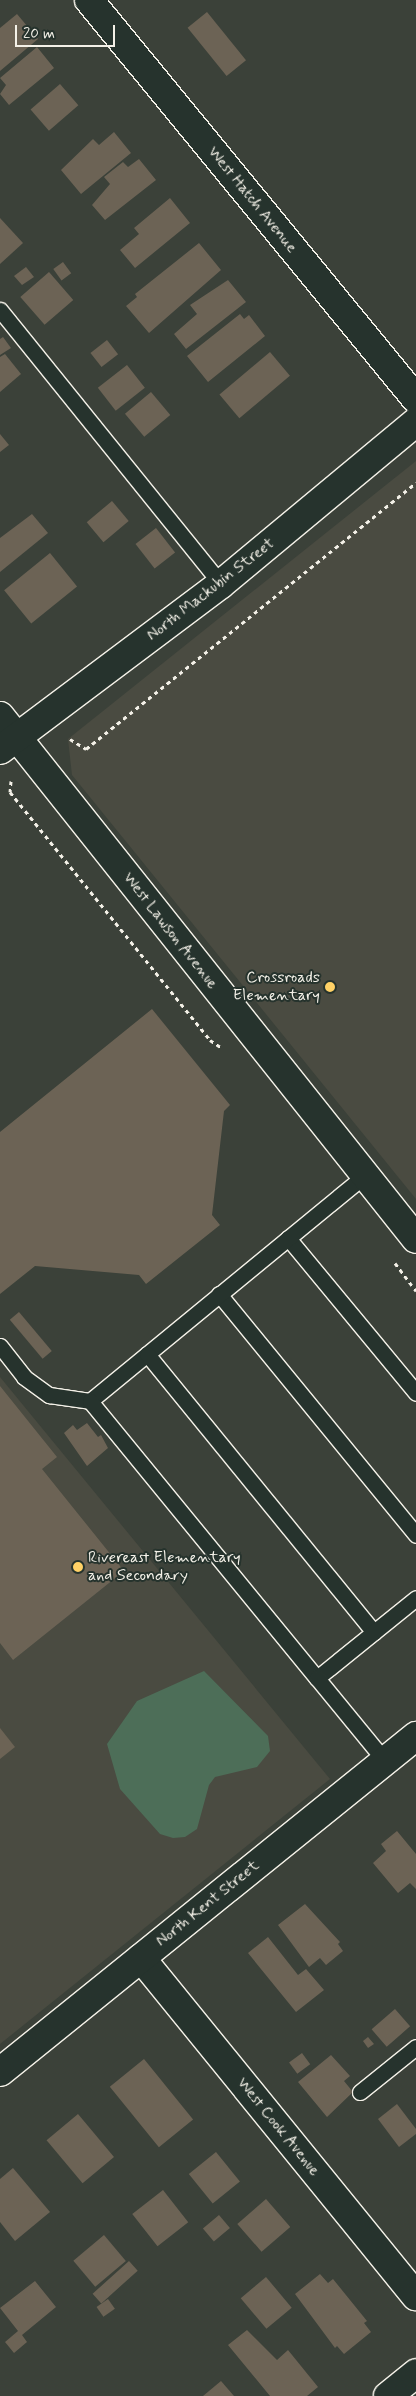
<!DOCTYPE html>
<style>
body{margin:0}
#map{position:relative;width:416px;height:2396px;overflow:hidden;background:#3b4139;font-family:Mynerve,sans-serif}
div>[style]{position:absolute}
.built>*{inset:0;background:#4a4b41}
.green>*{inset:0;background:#4d6e58}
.building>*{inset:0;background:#6c6355;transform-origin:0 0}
.path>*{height:3px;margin-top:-1.5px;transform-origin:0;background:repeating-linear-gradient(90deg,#f4f1e8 0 4px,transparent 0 8px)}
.roads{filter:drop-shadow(1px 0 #f4f1e8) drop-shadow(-1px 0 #f4f1e8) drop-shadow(0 1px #f4f1e8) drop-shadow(0 -1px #f4f1e8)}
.lane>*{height:15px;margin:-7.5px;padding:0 7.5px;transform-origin:7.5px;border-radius:7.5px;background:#26332d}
.street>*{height:28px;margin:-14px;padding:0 14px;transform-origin:14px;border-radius:14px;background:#26332d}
.dots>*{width:14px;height:14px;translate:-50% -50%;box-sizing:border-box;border:2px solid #26332d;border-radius:50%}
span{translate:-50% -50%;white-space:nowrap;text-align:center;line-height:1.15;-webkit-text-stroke:4px #26332d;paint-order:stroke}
.street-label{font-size:16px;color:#f4f1e8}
.poi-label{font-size:16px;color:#f4f1e8}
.right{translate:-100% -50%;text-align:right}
.left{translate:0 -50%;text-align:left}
.scale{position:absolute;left:15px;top:25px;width:100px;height:22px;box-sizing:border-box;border:2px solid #f4f1e8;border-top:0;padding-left:6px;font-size:15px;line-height:18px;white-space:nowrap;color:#f4f1e8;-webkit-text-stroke:4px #26332d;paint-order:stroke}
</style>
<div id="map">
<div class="built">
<div style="clip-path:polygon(416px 461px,416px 1199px,72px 775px,68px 739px)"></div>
<div style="clip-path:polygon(0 1377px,330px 1779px,0 2044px)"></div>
</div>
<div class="green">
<div style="clip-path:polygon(204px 1671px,268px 1736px,270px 1751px,257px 1767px,215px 1777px,209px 1785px,197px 1829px,185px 1837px,173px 1838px,160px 1834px,120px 1789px,107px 1744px,137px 1701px)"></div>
</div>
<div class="building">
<div style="left:207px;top:12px;width:62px;height:25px;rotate:51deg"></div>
<div style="clip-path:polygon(17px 14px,38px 39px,0 71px,0 28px)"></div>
<div style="clip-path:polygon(37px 47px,54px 68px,9px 105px,0 94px,6px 85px,0 78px)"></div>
<div style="left:60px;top:84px;width:28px;height:39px;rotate:49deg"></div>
<div style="clip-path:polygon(114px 132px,131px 153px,81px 194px,61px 170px,93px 139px,99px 145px)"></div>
<div style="clip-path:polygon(139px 159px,156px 180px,105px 220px,92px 205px,110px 184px,104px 177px,123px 162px,128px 167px)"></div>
<div style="clip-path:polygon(170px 198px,190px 223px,135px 268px,120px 250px,139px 234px,134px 228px)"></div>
<div style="clip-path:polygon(0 218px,23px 243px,0 264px)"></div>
<div style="clip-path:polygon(199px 243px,221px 270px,149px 333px,126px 306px,137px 297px,135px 294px)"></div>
<div style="left:63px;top:262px;width:14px;height:12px;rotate:54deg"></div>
<div style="clip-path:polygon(26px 267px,34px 277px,22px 285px,14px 276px)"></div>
<div style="left:49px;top:272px;width:37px;height:38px;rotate:49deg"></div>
<div style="clip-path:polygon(228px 280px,246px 302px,186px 349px,174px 334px,197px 314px,190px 305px)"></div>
<div style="clip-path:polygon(240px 314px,244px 319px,249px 315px,265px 336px,208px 382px,187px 356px)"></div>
<div style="clip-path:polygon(3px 337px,11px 348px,0 355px,0 339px)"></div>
<div style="left:107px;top:340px;width:18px;height:21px;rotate:52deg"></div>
<div style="left:270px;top:352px;width:31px;height:66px;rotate:50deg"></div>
<div style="clip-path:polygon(5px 354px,21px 374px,0 392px,0 357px)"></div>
<div style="left:127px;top:365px;width:29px;height:37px;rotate:52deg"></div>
<div style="left:151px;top:392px;width:30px;height:34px;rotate:50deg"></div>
<div style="clip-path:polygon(0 434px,9px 445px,0 452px)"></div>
<div style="left:112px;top:501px;width:26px;height:33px;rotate:50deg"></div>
<div style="clip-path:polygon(32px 514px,48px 533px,0 572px,0 538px)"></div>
<div style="left:156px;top:528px;width:31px;height:26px;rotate:52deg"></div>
<div style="left:50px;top:553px;width:43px;height:59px;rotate:51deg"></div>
<div style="clip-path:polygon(152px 1009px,230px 1105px,224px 1111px,212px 1215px,220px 1225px,146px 1284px,139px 1275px,35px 1266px,0 1294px,0 1132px)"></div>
<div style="left:19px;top:1312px;width:51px;height:12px;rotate:50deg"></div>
<div style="clip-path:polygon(0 1386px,57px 1457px,42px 1469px,124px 1571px,13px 1660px,0 1643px)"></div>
<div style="clip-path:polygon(87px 1423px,98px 1437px,101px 1435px,108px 1448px,87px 1466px,64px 1433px,73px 1425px,77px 1430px)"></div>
<div style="clip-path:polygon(0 1728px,15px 1747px,0 1759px)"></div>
<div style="clip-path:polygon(397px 1831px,416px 1854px,416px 1889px,410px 1883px,398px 1893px,373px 1863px,386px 1851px,381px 1844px)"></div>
<div style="clip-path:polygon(305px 1904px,340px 1942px,338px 1944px,343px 1951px,326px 1965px,320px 1958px,309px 1967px,278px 1925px)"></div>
<div style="clip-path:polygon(268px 1937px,298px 1975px,306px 1969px,324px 1990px,296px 2012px,248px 1953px)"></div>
<div style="left:395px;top:2009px;width:23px;height:31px;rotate:49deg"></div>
<div style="clip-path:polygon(368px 2037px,374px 2044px,368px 2048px,363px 2041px)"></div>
<div style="left:302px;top:2053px;width:14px;height:16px;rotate:54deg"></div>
<div style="clip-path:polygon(331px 2055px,350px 2076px,344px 2081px,353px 2092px,327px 2117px,298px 2082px)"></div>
<div style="left:144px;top:2059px;width:78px;height:44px;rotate:51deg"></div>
<div style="clip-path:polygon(397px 2104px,416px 2129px,416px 2134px,399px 2147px,378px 2119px)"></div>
<div style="left:78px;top:2114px;width:56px;height:41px;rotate:50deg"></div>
<div style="left:216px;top:2152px;width:38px;height:35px;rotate:51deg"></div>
<div style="clip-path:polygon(13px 2168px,50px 2212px,15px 2241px,0 2222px,0 2179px)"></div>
<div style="left:163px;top:2190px;width:41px;height:39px;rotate:52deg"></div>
<div style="left:266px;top:2199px;width:37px;height:38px;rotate:49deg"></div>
<div style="left:219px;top:2215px;width:17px;height:21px;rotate:50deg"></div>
<div style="left:104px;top:2235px;width:34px;height:40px;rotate:50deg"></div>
<div style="left:129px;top:2261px;width:13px;height:49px;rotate:48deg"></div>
<div style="clip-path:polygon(320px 2274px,328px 2283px,333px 2279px,367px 2321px,364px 2323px,371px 2332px,344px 2354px,337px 2346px,335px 2348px,295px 2294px)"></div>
<div style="left:266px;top:2277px;width:40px;height:33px;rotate:50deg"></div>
<div style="clip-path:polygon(35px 2281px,56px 2307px,22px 2335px,27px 2342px,14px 2353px,5px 2342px,18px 2331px,0 2308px)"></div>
<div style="left:108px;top:2299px;width:12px;height:14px;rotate:55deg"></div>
<div style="clip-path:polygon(247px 2330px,277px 2360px,288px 2350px,318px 2387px,307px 2396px,270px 2396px,228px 2345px)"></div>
<div style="clip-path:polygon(221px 2381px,234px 2396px,203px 2396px)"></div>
</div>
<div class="path">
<div style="left:70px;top:739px;width:19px;rotate:32deg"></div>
<div style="left:86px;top:749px;width:424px;rotate:-38.9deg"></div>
<div style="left:11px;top:781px;width:11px;rotate:95deg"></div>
<div style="left:10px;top:792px;width:319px;rotate:51.1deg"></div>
<div style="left:210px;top:1040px;width:14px;rotate:34deg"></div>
<div style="left:395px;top:1263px;width:35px;rotate:53deg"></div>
</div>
<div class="roads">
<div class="lane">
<div style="left:0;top:310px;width:352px;rotate:51.1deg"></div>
<div style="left:288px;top:1238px;width:201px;rotate:50.4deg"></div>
<div style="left:219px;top:1294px;width:311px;rotate:50.7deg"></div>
<div style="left:0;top:1346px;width:39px;rotate:52deg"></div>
<div style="left:24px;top:1377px;width:31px;rotate:36deg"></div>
<div style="left:49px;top:1395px;width:41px;rotate:8.3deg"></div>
<div style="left:90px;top:1401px;width:353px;rotate:-39.4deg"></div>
<div style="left:147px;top:1354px;width:359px;rotate:50.8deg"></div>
<div style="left:90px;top:1401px;width:358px;rotate:50.7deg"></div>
<div style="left:317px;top:1678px;width:127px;rotate:-38.9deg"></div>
<div style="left:317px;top:1678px;width:107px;rotate:50.7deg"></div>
<div style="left:360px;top:2092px;width:72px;rotate:-38.8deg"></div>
</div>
<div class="street">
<div style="left:89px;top:0;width:516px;rotate:50.66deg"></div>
<div style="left:0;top:716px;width:668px;rotate:51.5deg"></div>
<div style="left:0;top:750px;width:276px;rotate:-36.9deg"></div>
<div style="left:221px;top:584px;width:254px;rotate:-39.7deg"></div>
<div style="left:141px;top:1958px;width:436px;rotate:50.9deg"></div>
<div style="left:0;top:2072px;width:535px;rotate:-38.93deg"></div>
<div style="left:388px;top:2396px;width:36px;rotate:-39deg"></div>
</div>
</div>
<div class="dots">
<div style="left:330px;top:987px;background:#ffd166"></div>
<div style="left:78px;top:1567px;background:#ffd166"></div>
</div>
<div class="street-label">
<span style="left:252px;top:200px;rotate:51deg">West Hatch Avenue</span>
<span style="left:211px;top:590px;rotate:-38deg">North Mackubin Street</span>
<span style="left:170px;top:931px;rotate:52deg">West Lawson Avenue</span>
<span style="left:208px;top:1904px;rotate:-39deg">North Kent Street</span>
<span style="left:278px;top:2127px;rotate:51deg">West Cook Avenue</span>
</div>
<div class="poi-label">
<span class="right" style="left:320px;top:987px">Crossroads<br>Elementary</span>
<span class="left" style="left:88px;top:1567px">Rivereast Elementary<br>and Secondary</span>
</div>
<div class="scale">20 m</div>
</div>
